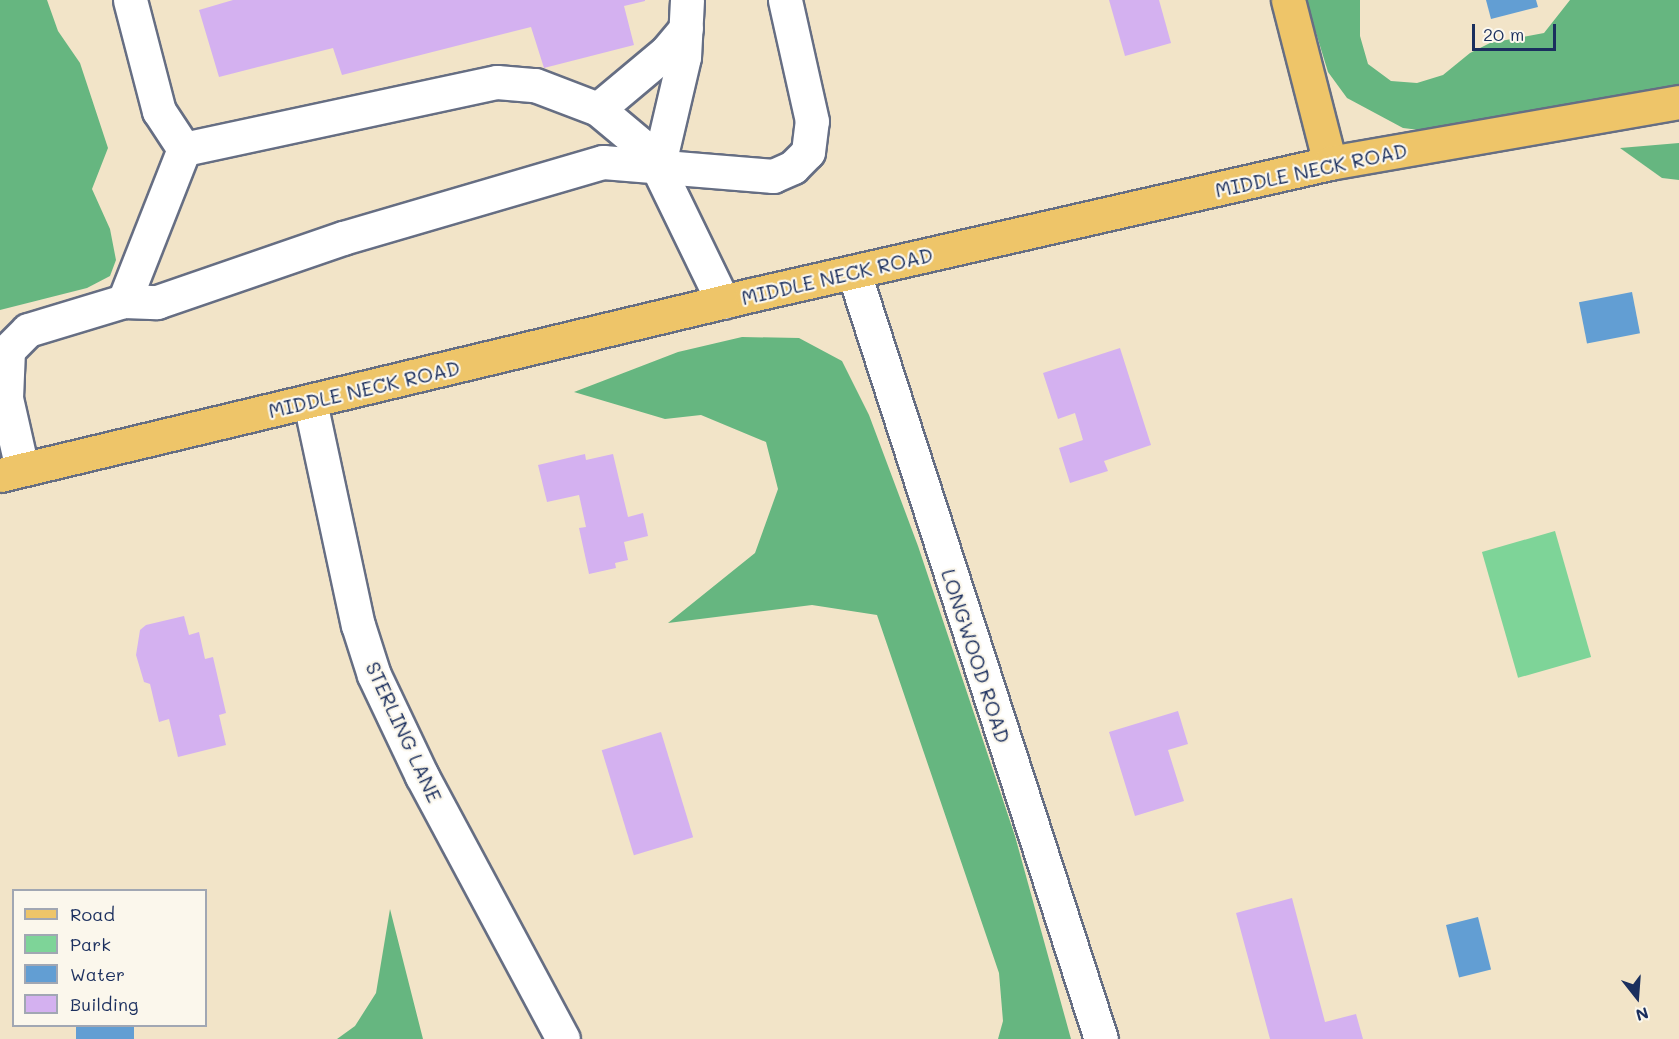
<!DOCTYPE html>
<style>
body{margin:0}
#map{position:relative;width:1679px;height:1039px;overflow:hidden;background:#f2e4c8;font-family:Mali,sans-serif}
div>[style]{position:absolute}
.green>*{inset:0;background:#7ed498;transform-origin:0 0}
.forest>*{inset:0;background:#66b680}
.water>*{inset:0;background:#629ed3;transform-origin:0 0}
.building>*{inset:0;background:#d4b1f0;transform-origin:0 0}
.roads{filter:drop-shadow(2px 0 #666e83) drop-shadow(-2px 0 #666e83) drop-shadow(0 2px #666e83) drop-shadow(0 -2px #666e83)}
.minor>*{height:33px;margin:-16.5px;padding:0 16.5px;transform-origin:16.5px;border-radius:16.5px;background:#fff}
.major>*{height:33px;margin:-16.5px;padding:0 16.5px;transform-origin:16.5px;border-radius:16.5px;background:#eec569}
span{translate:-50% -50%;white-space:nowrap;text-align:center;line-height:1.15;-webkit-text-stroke:4.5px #fbf7ec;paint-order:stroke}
.street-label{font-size:20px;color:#1b2f5e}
.legend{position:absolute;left:12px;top:889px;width:195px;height:138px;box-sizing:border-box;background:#fbf7ec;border:2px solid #a1a7b3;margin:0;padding:8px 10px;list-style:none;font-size:18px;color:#1b2f5e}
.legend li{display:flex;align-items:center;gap:12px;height:30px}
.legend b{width:30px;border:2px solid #a1a7b3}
.north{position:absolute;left:1607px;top:967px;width:60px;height:60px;-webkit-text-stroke:4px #fbf7ec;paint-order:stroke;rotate:163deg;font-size:16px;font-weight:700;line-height:24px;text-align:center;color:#1b2f5e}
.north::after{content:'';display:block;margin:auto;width:21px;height:27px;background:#1b2f5e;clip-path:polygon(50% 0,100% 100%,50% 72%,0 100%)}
.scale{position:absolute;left:1472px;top:24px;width:84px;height:27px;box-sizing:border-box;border:3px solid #1b2f5e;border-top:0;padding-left:8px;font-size:18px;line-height:21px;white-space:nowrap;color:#1b2f5e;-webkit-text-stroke:4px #fbf7ec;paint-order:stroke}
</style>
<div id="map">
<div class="green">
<div style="left:1555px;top:531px;width:131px;height:76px;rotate:74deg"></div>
</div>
<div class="forest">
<div style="clip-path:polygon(0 0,47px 0,58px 31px,80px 63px,108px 148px,92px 189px,110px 229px,116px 260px,110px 276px,87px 288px,0 310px)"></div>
<div style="clip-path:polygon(1306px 0,1360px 0,1360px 36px,1368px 64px,1391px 81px,1417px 83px,1443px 75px,1470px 53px,1490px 43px,1544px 33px,1570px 0,1679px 0,1679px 88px,1436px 132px,1403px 128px,1347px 98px,1328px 72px)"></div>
<div style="clip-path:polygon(1679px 143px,1679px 180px,1662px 178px,1620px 148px)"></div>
<div style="clip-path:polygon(742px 337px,799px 338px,842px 361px,869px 415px,918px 546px,1015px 836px,1071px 1039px,998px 1039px,1003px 1021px,999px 973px,877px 615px,812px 605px,668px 623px,755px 553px,778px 489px,766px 442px,701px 415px,665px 419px,574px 392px,678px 352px)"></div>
<div style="clip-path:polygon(390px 909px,423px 1039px,337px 1039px,355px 1026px,376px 993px)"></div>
</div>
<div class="water">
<div style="clip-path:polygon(1486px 0,1536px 0,1538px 7px,1491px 19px)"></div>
<div style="left:1632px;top:292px;width:42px;height:54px;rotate:79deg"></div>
<div style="left:1478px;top:917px;width:54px;height:33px;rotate:76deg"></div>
<div style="left:76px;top:1026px;width:58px;height:13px"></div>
</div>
<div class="building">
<div style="clip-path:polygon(233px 0,645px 0,645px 1px,624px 6px,634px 45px,544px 68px,531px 27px,342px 75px,333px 48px,219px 77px,199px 10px)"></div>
<div style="clip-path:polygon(1109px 0,1159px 0,1171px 43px,1125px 56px)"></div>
<div style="clip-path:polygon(1120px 348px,1151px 445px,1104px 461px,1108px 471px,1070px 483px,1059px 448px,1083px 440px,1075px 413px,1058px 419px,1043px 373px)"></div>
<div style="clip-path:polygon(585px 454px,586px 460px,613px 454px,628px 517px,643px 513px,648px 536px,624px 542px,628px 560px,615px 563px,616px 568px,589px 574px,579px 528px,586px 527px,579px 495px,547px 502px,538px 465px)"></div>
<div style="clip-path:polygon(184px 616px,189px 635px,199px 632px,205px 659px,213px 657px,226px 713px,219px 715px,226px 745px,178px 757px,169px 719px,159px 722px,150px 684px,144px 682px,136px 655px,140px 630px,146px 625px)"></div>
<div style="clip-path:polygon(1178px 711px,1188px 744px,1168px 750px,1184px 801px,1135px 816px,1109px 732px)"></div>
<div style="left:661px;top:732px;width:110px;height:62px;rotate:73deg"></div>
<div style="clip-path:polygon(1292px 898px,1325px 1022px,1356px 1014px,1363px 1039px,1270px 1039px,1236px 913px)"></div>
</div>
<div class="roads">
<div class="minor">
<div style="left:130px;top:0;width:115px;rotate:75.4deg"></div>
<div style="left:159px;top:111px;width:45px;rotate:56.7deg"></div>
<div style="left:687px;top:0;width:57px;rotate:93deg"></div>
<div style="left:684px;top:57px;width:114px;rotate:103.2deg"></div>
<div style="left:658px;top:168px;width:149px;rotate:64.1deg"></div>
<div style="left:598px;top:109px;width:89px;rotate:-40deg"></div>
<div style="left:666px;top:52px;width:31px;rotate:-50deg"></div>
<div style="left:854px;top:273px;width:805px;rotate:72.13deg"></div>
<div style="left:124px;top:301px;width:33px;rotate:2deg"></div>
<div style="left:157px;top:302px;width:197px;rotate:-19deg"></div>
<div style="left:343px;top:238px;width:271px;rotate:-16.3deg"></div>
<div style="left:603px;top:162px;width:171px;rotate:4.7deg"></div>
<div style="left:773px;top:176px;width:22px;rotate:-24deg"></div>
<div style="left:793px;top:167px;width:21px;rotate:-45deg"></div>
<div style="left:808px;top:152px;width:31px;rotate:-83deg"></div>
<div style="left:812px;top:121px;width:124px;rotate:-102.6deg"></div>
<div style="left:310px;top:402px;width:228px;rotate:77.9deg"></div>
<div style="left:358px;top:625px;width:52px;rotate:72.3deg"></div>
<div style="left:374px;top:675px;width:112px;rotate:64.6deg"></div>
<div style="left:422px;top:776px;width:298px;rotate:61.8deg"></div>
<div style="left:22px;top:469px;width:73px;rotate:-102.7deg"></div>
<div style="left:6px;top:398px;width:48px;rotate:-87.6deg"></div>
<div style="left:8px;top:350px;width:28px;rotate:-45deg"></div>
<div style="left:28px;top:330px;width:100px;rotate:-16.8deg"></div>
<div style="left:124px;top:301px;width:163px;rotate:-68.5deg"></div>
<div style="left:184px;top:149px;width:320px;rotate:-12.1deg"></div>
<div style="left:497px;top:82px;width:38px;rotate:5deg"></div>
<div style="left:535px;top:85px;width:67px;rotate:20.9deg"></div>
<div style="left:598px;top:109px;width:56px;rotate:39.9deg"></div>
<div style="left:641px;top:145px;width:29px;rotate:54deg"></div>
</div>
<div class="major">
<div style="left:1288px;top:0;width:168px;rotate:75.6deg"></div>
<div style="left:0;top:475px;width:772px;rotate:-13.48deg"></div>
<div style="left:751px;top:295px;width:594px;rotate:-12.84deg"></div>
<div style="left:1330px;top:163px;width:354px;rotate:-9.9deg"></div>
</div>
</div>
<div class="street-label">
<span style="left:1311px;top:170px;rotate:-12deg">MIDDLE NECK ROAD</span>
<span style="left:837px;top:276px;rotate:-13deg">MIDDLE NECK ROAD</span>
<span style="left:364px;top:389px;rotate:-13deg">MIDDLE NECK ROAD</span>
<span style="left:976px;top:656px;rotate:72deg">LONGWOOD ROAD</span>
<span style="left:404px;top:732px;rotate:65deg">STERLING LANE</span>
</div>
<ul class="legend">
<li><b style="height:8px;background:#eec569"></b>Road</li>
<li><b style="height:16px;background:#7ed498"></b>Park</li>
<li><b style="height:16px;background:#629ed3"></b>Water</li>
<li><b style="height:16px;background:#d4b1f0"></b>Building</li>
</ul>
<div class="north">N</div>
<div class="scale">20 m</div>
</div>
